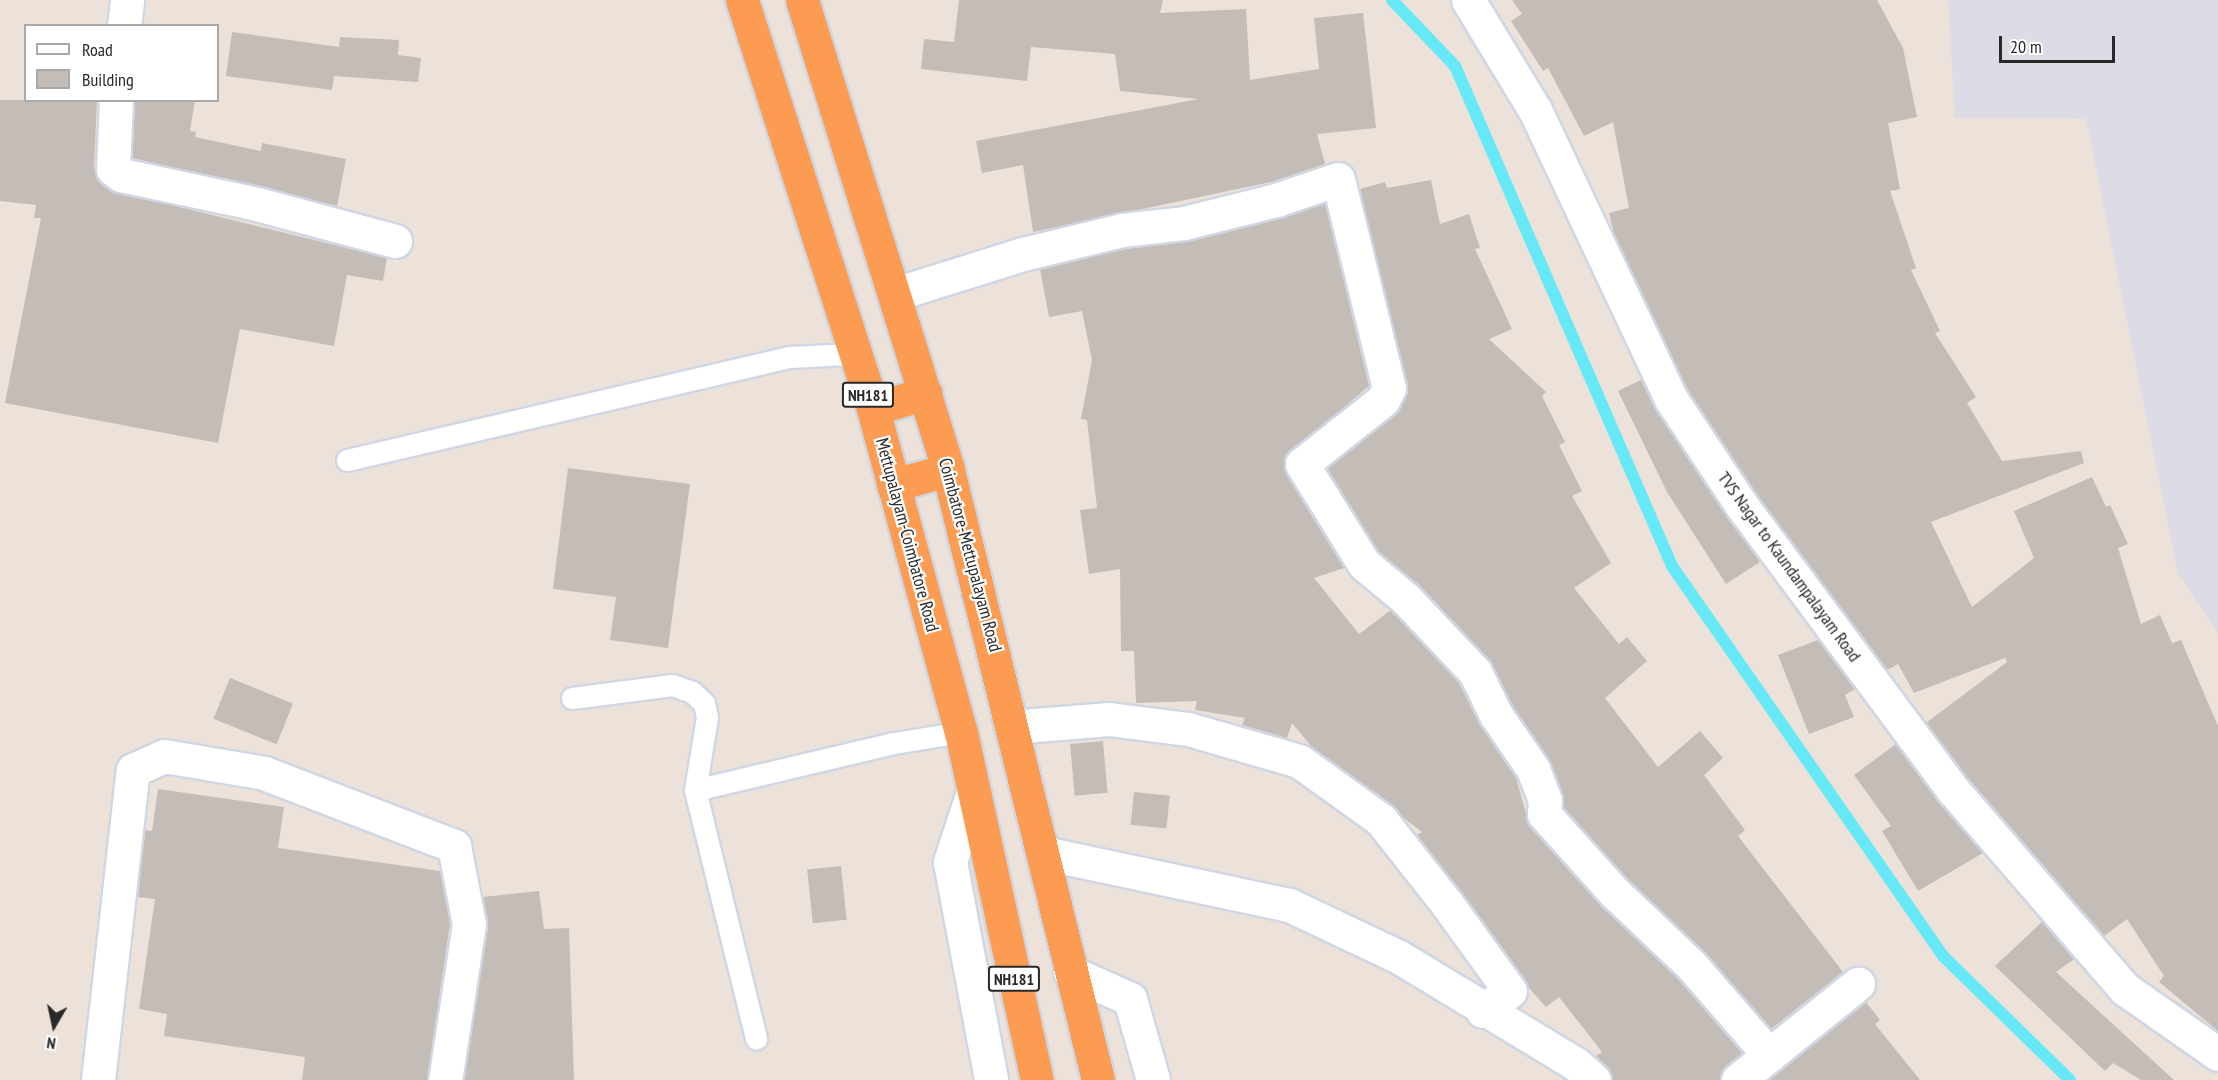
<!DOCTYPE html>
<style>
body{margin:0}
#map{position:relative;width:2218px;height:1080px;overflow:hidden;background:#ede2da;font-family:"PT Sans Narrow",sans-serif}
div>[style]{position:absolute}
.industrial>*{inset:0;background:#dddbe5}
.stream>*{height:12px;margin:-6px;padding:0 6px;transform-origin:6px;border-radius:6px;background:#66e8f6}
.building>*{inset:0;background:#c4bcb7;transform-origin:0 0}
.roads{filter:drop-shadow(2px 0 #cfd7e4) drop-shadow(-2px 0 #cfd7e4) drop-shadow(0 2px #cfd7e4) drop-shadow(0 -2px #cfd7e4)}
.service>*{height:21px;margin:-10.5px;padding:0 10.5px;transform-origin:10.5px;border-radius:10.5px;background:#fff}
.minor>*{height:33px;margin:-16.5px;padding:0 16.5px;transform-origin:16.5px;border-radius:16.5px;background:#fff}
.tertiary>*{height:33px;margin:-16.5px;padding:0 16.5px;transform-origin:16.5px;border-radius:16.5px;background:#fff}
.secondary>*{height:33px;margin:-16.5px;padding:0 16.5px;transform-origin:16.5px;border-radius:16.5px;background:#fff}
.trunk>*{height:33px;margin:-16.5px;padding:0 16.5px;transform-origin:16.5px;border-radius:16.5px;background:#fc9c53}
span{translate:-50% -50%;white-space:nowrap;text-align:center;line-height:1.15;-webkit-text-stroke:4.5px #fff;paint-order:stroke}
.shield-label span{padding:2px 4px;background:#fff;border:2px solid;border-radius:4px;-webkit-text-stroke-width:0}
.shield-label{font-size:16px;color:#292929;font-weight:700}
.street-label{font-size:18px;color:#292929}
.legend{position:absolute;left:24px;top:24px;width:195px;height:78px;box-sizing:border-box;background:#fff;border:2px solid #a9a9a9;margin:0;padding:8px 10px;list-style:none;font-size:18px;color:#292929}
.legend li{display:flex;align-items:center;gap:12px;height:30px}
.legend b{width:30px;border:2px solid #a9a9a9}
.north{position:absolute;left:24px;top:996px;width:60px;height:60px;-webkit-text-stroke:4px #fff;paint-order:stroke;rotate:189deg;font-size:16px;font-weight:700;line-height:24px;text-align:center;color:#292929}
.north::after{content:'';display:block;margin:auto;width:21px;height:27px;background:#292929;clip-path:polygon(50% 0,100% 100%,50% 72%,0 100%)}
.scale{position:absolute;left:1999px;top:36px;width:116px;height:27px;box-sizing:border-box;border:3px solid #292929;border-top:0;padding-left:8px;font-size:18px;line-height:21px;white-space:nowrap;color:#292929;-webkit-text-stroke:4px #fff;paint-order:stroke}
</style>
<div id="map">
<div class="industrial">
<div style="clip-path:polygon(1948px 0,2218px 0,2218px 633px,2178px 574px,2086px 119px,1955px 118px)"></div>
</div>
<div class="stream">
<div style="left:1392px;top:0;width:91px;rotate:46.3deg"></div>
<div style="left:1455px;top:66px;width:545px;rotate:66.54deg"></div>
<div style="left:1672px;top:566px;width:476px;rotate:55.2deg"></div>
<div style="left:1944px;top:957px;width:176px;rotate:44.3deg"></div>
</div>
<div class="building">
<div style="clip-path:polygon(959px 0,1163px 0,1160px 13px,1246px 9px,1250px 80px,1319px 69px,1314px 18px,1363px 13px,1376px 128px,1317px 134px,1325px 164px,1271px 182px,1033px 232px,1023px 165px,982px 173px,976px 141px,1199px 99px,1120px 91px,1115px 54px,1031px 47px,1027px 81px,921px 69px,924px 39px,954px 42px)"></div>
<div style="clip-path:polygon(1512px 0,1877px 0,1903px 48px,1917px 117px,1888px 123px,1900px 189px,1890px 191px,1916px 268px,1911px 270px,1940px 331px,1935px 333px,1976px 397px,1967px 403px,2002px 461px,2081px 451px,2084px 463px,1931px 522px,1972px 607px,2034px 558px,2014px 511px,2092px 477px,2106px 507px,2110px 505px,2128px 544px,2118px 548px,2141px 624px,2160px 615px,2172px 643px,2181px 640px,2218px 726px,2218px 1031px,2159px 982px,2164px 976px,2127px 919px,2104px 936px,1968px 778px,1926px 723px,2007px 662px,2005px 658px,1914px 693px,1898px 664px,1887px 670px,1757px 495px,1687px 390px,1614px 234px,1609px 213px,1629px 208px,1613px 122px,1584px 136px,1548px 68px,1543px 71px,1511px 21px,1522px 14px)"></div>
<div style="clip-path:polygon(232px 32px,339px 47px,340px 37px,399px 40px,398px 55px,421px 58px,418px 82px,334px 76px,332px 90px,226px 76px)"></div>
<div style="clip-path:polygon(0 100px,97px 100px,94px 169px,110px 190px,387px 258px,383px 281px,347px 275px,334px 346px,240px 329px,218px 443px,5px 403px,41px 218px,34px 218px,36px 205px,0 201px)"></div>
<div style="clip-path:polygon(135px 100px,195px 100px,190px 131px,196px 132px,195px 137px,261px 151px,262px 143px,346px 159px,337px 206px,132px 158px)"></div>
<div style="clip-path:polygon(1431px 180px,1440px 224px,1469px 214px,1480px 248px,1475px 249px,1512px 329px,1489px 339px,1546px 392px,1542px 396px,1565px 442px,1559px 445px,1582px 491px,1572px 496px,1611px 563px,1574px 588px,1619px 644px,1627px 637px,1647px 661px,1605px 698px,1658px 767px,1700px 731px,1723px 758px,1704px 775px,1745px 830px,1738px 836px,1843px 972px,1771px 1029px,1706px 954px,1627px 879px,1563px 807px,1550px 762px,1512px 706px,1489px 659px,1419px 585px,1378px 552px,1327px 468px,1395px 415px,1406px 396px,1407px 384px,1360px 189px,1385px 182px,1387px 188px)"></div>
<div style="clip-path:polygon(1325px 203px,1369px 386px,1285px 457px,1286px 474px,1344px 568px,1314px 578px,1359px 634px,1391px 610px,1459px 683px,1480px 725px,1516px 778px,1530px 827px,1601px 906px,1678px 979px,1742px 1053px,1726px 1066px,1720px 1080px,1612px 1080px,1596px 1056px,1602px 1052px,1559px 997px,1546px 1007px,1528px 987px,1417px 835px,1422px 832px,1312px 747px,1292px 723px,1287px 738px,1242px 725px,1245px 718px,1195px 710px,1197px 701px,1136px 703px,1134px 651px,1121px 651px,1120px 569px,1089px 574px,1080px 510px,1097px 508px,1087px 420px,1081px 419px,1092px 360px,1082px 311px,1049px 317px,1040px 269px,1125px 249px,1189px 241px)"></div>
<div style="clip-path:polygon(1641px 380px,1655px 409px,1760px 562px,1726px 584px,1667px 492px,1618px 391px)"></div>
<div style="clip-path:polygon(568px 468px,690px 484px,668px 648px,610px 640px,616px 597px,553px 589px)"></div>
<div style="clip-path:polygon(1818px 640px,1855px 689px,1845px 695px,1854px 717px,1809px 734px,1778px 655px)"></div>
<div style="left:230px;top:678px;width:68px;height:44px;rotate:22deg"></div>
<div style="left:1103px;top:741px;width:52px;height:33px;rotate:85deg"></div>
<div style="clip-path:polygon(1896px 744px,1983px 853px,1918px 891px,1882px 831px,1891px 826px,1854px 775px)"></div>
<div style="clip-path:polygon(158px 789px,284px 807px,278px 848px,440px 871px,450px 924px,427px 1080px,302px 1080px,305px 1057px,164px 1036px,167px 1014px,139px 1009px,155px 899px,138px 897px,145px 830px,152px 831px)"></div>
<div style="left:1134px;top:792px;width:36px;height:33px;rotate:6deg"></div>
<div style="left:841px;top:866px;width:54px;height:34px;rotate:84deg"></div>
<div style="clip-path:polygon(539px 891px,544px 929px,569px 928px,574px 1080px,464px 1080px,488px 927px,483px 897px)"></div>
<div style="clip-path:polygon(2042px 922px,2074px 959px,2056px 972px,2174px 1080px,2141px 1080px,2113px 1063px,2105px 1071px,1995px 966px)"></div>
<div style="clip-path:polygon(1866px 1002px,1880px 1020px,1875px 1024px,1920px 1080px,1768px 1080px)"></div>
</div>
<div class="roads">
<div class="service">
<div style="left:347px;top:460px;width:454px;rotate:-13.1deg"></div>
<div style="left:789px;top:357px;width:64px;rotate:-2.7deg"></div>
<div style="left:572px;top:698px;width:101px;rotate:-7.4deg"></div>
<div style="left:672px;top:685px;width:21px;rotate:19deg"></div>
<div style="left:692px;top:692px;width:16px;rotate:43deg"></div>
<div style="left:704px;top:703px;width:14px;rotate:78deg"></div>
<div style="left:707px;top:717px;width:74px;rotate:99.3deg"></div>
<div style="left:695px;top:790px;width:256px;rotate:76.2deg"></div>
<div style="left:695px;top:790px;width:204px;rotate:-13.3deg"></div>
<div style="left:894px;top:743px;width:68px;rotate:-9.3deg"></div>
</div>
<div class="minor">
<div style="left:124px;top:26px;width:26px;rotate:-83deg"></div>
<div style="left:116px;top:100px;width:69px;rotate:92.5deg"></div>
<div style="left:113px;top:169px;width:10px;rotate:37deg"></div>
<div style="left:121px;top:175px;width:139px;rotate:12deg"></div>
<div style="left:257px;top:204px;width:143px;rotate:15deg"></div>
<div style="left:895px;top:294px;width:134px;rotate:-17.4deg"></div>
<div style="left:1023px;top:254px;width:102px;rotate:-13.6deg"></div>
<div style="left:1122px;top:230px;width:62px;rotate:-6.4deg"></div>
<div style="left:1184px;top:223px;width:95px;rotate:-14deg"></div>
<div style="left:1276px;top:200px;width:65px;rotate:-18.7deg"></div>
<div style="left:1338px;top:179px;width:215px;rotate:76.3deg"></div>
<div style="left:1389px;top:388px;width:13px;rotate:117deg"></div>
<div style="left:1383px;top:400px;width:103px;rotate:141.7deg"></div>
<div style="left:1302px;top:464px;width:118px;rotate:58.2deg"></div>
<div style="left:1364px;top:564px;width:53px;rotate:39.7deg"></div>
<div style="left:1405px;top:598px;width:102px;rotate:46.6deg"></div>
<div style="left:1475px;top:672px;width:48px;rotate:64deg"></div>
<div style="left:1496px;top:715px;width:65px;rotate:55.6deg"></div>
<div style="left:1533px;top:769px;width:33px;rotate:69deg"></div>
<div style="left:1545px;top:800px;width:14px;rotate:94deg"></div>
<div style="left:1544px;top:814px;width:105px;rotate:48.1deg"></div>
<div style="left:1614px;top:892px;width:108px;rotate:43.5deg"></div>
<div style="left:1692px;top:966px;width:118px;rotate:49.1deg"></div>
<div style="left:1011px;top:727px;width:98px;rotate:-4.7deg"></div>
<div style="left:1109px;top:719px;width:80px;rotate:7.2deg"></div>
<div style="left:1188px;top:729px;width:116px;rotate:16.1deg"></div>
<div style="left:1299px;top:761px;width:101px;rotate:35.7deg"></div>
<div style="left:1381px;top:820px;width:107px;rotate:51.8deg"></div>
<div style="left:1447px;top:904px;width:107px;rotate:54.1deg"></div>
<div style="left:1510px;top:991px;width:34px;rotate:144deg"></div>
<div style="left:1044px;top:853px;width:250px;rotate:12deg"></div>
<div style="left:1289px;top:905px;width:122px;rotate:25.3deg"></div>
<div style="left:1399px;top:957px;width:207px;rotate:31.2deg"></div>
<div style="left:1576px;top:1064px;width:24px;rotate:42deg"></div>
<div style="left:98px;top:1080px;width:312px;rotate:-83.6deg"></div>
<div style="left:133px;top:770px;width:34px;rotate:-24deg"></div>
<div style="left:164px;top:756px;width:101px;rotate:9.6deg"></div>
<div style="left:264px;top:773px;width:204px;rotate:21deg"></div>
<div style="left:454px;top:846px;width:79px;rotate:79.1deg"></div>
<div style="left:469px;top:924px;width:158px;rotate:98.7deg"></div>
<div style="left:1738px;top:1080px;width:154px;rotate:-38.7deg"></div>
</div>
<div class="tertiary">
<div style="left:1468px;top:0;width:129px;rotate:58.7deg"></div>
<div style="left:1535px;top:110px;width:319px;rotate:64.8deg"></div>
<div style="left:1671px;top:399px;width:128px;rotate:56.4deg"></div>
<div style="left:1742px;top:506px;width:354px;rotate:53.4deg"></div>
<div style="left:1953px;top:790px;width:263px;rotate:49.2deg"></div>
<div style="left:2125px;top:989px;width:113px;rotate:35deg"></div>
</div>
<div class="secondary">
<div style="left:972px;top:795px;width:71px;rotate:108.2deg"></div>
<div style="left:950px;top:862px;width:222px;rotate:79.3deg"></div>
<div style="left:1070px;top:972px;width:66px;rotate:24.2deg"></div>
<div style="left:1130px;top:999px;width:84px;rotate:74.1deg"></div>
</div>
<div class="trunk">
<div style="left:742px;top:0;width:429px;rotate:72.2deg"></div>
<div style="left:873px;top:409px;width:335px;rotate:74.8deg"></div>
<div style="left:961px;top:732px;width:356px;rotate:77.7deg"></div>
<div style="left:802px;top:0;width:492px;rotate:72.7deg"></div>
<div style="left:948px;top:470px;width:628px;rotate:76.18deg"></div>
<div style="left:873px;top:409px;width:55px;rotate:-16.8deg"></div>
<div style="left:893px;top:485px;width:57px;rotate:-15.3deg"></div>
</div>
</div>
<div class="shield-label">
<span style="left:868px;top:395px">NH181</span>
<span style="left:1014px;top:979px">NH181</span>
</div>
<div class="street-label">
<span style="left:907px;top:535px;rotate:75deg">Mettupalayam-Coimbatore Road</span>
<span style="left:970px;top:555px;rotate:75deg">Coimbatore-Mettupalayam Road</span>
<span style="left:1789px;top:567px;rotate:54deg">TVS Nagar to Kaundampalayam Road</span>
</div>
<ul class="legend">
<li><b style="height:8px;background:#fff"></b>Road</li>
<li><b style="height:16px;background:#c4bcb7"></b>Building</li>
</ul>
<div class="north">N</div>
<div class="scale">20 m</div>
</div>
